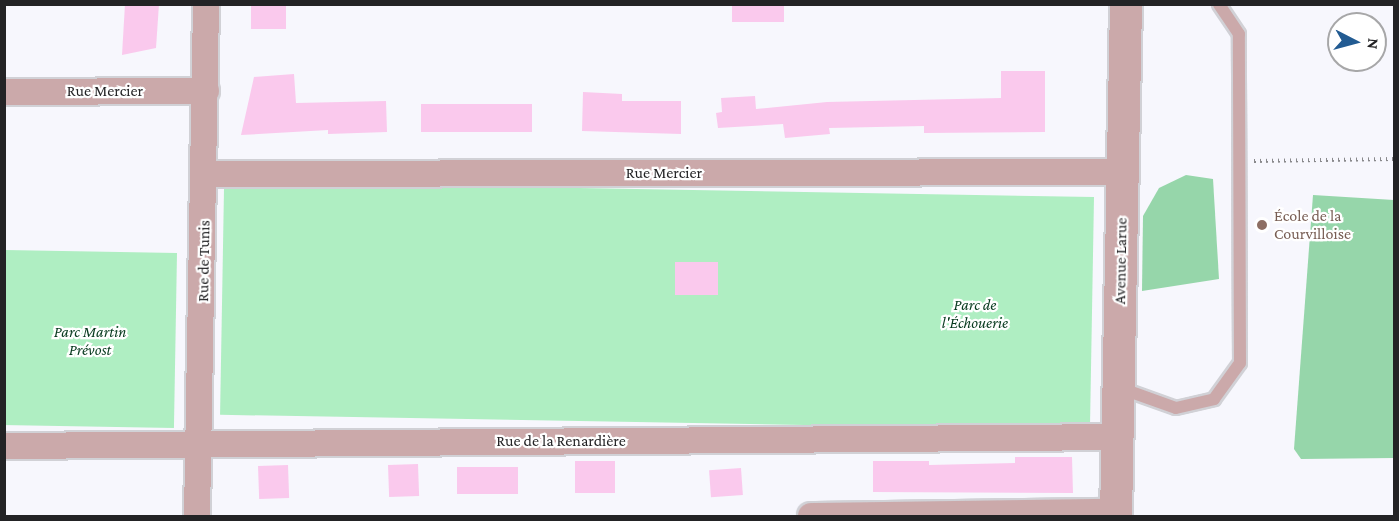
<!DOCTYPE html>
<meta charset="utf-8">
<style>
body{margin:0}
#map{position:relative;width:1399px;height:521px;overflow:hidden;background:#f7f7fd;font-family:"Crimson Pro",serif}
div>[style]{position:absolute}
.green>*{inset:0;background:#afeec2;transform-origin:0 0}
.forest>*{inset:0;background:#96d6aa}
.building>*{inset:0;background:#fac9ed;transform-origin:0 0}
.path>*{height:4px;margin-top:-2px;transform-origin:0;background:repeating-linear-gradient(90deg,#89898c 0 1.5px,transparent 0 6px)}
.roads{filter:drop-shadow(2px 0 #d1d1d6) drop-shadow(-2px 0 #d1d1d6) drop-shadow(0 2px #d1d1d6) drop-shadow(0 -2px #d1d1d6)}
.service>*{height:12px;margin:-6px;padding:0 6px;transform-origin:6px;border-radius:6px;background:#cba9aa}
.minor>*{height:26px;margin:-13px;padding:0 13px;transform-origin:13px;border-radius:13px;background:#cba9aa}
.tertiary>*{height:32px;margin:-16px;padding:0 16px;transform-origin:16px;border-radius:16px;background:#cba9aa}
.dots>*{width:16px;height:16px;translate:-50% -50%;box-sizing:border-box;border:3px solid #fff;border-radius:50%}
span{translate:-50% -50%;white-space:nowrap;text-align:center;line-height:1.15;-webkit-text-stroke:4.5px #fff;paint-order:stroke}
.street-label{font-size:16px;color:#232325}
.education-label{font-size:16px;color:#785e54}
.left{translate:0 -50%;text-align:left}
.park-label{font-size:16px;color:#073a1e;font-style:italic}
.frame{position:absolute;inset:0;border:6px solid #232325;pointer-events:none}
.north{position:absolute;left:1327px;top:12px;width:60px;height:60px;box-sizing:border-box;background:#fff;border:2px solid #a7a7a8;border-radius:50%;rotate:96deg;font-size:16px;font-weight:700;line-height:24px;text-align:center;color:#232325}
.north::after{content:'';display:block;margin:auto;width:21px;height:27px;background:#225b92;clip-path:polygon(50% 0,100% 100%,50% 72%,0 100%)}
</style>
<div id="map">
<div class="green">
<div style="left:1094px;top:197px;width:233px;height:870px;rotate:91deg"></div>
<div style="left:177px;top:253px;width:175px;height:172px;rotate:91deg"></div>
</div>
<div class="forest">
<div style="clip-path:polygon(1186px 175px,1213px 179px,1219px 279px,1142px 291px,1143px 216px,1159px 188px)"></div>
<div style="clip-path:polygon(1313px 195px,1394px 200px,1394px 458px,1301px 459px,1294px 449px)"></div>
</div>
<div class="building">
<div style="clip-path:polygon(125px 4px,159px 4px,156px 48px,122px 55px)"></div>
<div style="left:251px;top:4px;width:35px;height:25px"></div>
<div style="left:732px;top:4px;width:52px;height:18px"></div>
<div style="clip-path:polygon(1001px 71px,1045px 71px,1045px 132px,924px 133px,924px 126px,829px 128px,830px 134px,785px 138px,783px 124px,718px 128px,716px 113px,722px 112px,721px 98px,755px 96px,756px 109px,827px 102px,1001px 98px)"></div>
<div style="clip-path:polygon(294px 74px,296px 103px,386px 101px,387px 132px,328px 134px,328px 130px,241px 135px,254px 77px)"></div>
<div style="clip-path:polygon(583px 92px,622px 94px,622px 101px,681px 101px,681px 134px,582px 131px)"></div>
<div style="left:532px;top:104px;width:28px;height:111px;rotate:90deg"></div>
<div style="left:675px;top:262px;width:43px;height:33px"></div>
<div style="clip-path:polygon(1015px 457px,1072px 457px,1073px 493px,873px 492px,873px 461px,929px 461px,929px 465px,1015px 463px)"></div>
<div style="left:575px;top:461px;width:40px;height:32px"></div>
<div style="left:418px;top:464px;width:32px;height:30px;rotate:88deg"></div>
<div style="left:288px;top:465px;width:33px;height:30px;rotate:88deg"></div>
<div style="left:518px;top:467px;width:27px;height:61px;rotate:90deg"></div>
<div style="left:741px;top:468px;width:27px;height:32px;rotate:86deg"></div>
</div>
<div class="path">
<div style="left:1254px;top:161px;width:140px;rotate:-0.8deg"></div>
</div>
<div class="roads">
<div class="service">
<div style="left:1120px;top:388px;width:59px;rotate:19.7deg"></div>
<div style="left:1176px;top:408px;width:39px;rotate:-13deg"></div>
<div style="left:1214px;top:399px;width:44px;rotate:-54.2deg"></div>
<div style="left:1240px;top:363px;width:329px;rotate:-90.2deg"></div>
<div style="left:1239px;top:34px;width:36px;rotate:-124deg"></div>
</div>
<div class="minor">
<div style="left:4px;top:92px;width:202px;rotate:-0.3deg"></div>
<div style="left:205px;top:174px;width:918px;rotate:-0.12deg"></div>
<div style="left:4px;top:446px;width:1114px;rotate:-0.46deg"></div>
<div style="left:197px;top:516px;width:512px;rotate:-88.99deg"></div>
<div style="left:811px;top:516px;width:305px;rotate:-0.8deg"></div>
</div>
<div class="tertiary">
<div style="left:1116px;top:516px;width:512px;rotate:-88.88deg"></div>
</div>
</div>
<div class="dots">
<div style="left:1262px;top:225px;background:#8d6e63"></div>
</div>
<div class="street-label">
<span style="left:105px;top:91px">Rue Mercier</span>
<span style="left:664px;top:173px">Rue Mercier</span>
<span style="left:204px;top:261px;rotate:-89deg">Rue de Tunis</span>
<span style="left:1121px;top:261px;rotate:-89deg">Avenue Larue</span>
<span style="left:561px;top:441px">Rue de la Renardière</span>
</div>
<div class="education-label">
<span class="left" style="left:1274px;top:225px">École de la<br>Courvilloise</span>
</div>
<div class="park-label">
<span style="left:975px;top:314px">Parc de<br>l'Échouerie</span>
<span style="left:90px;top:341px">Parc Martin<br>Prévost</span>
</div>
<div class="frame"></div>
<div class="north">N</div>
</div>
